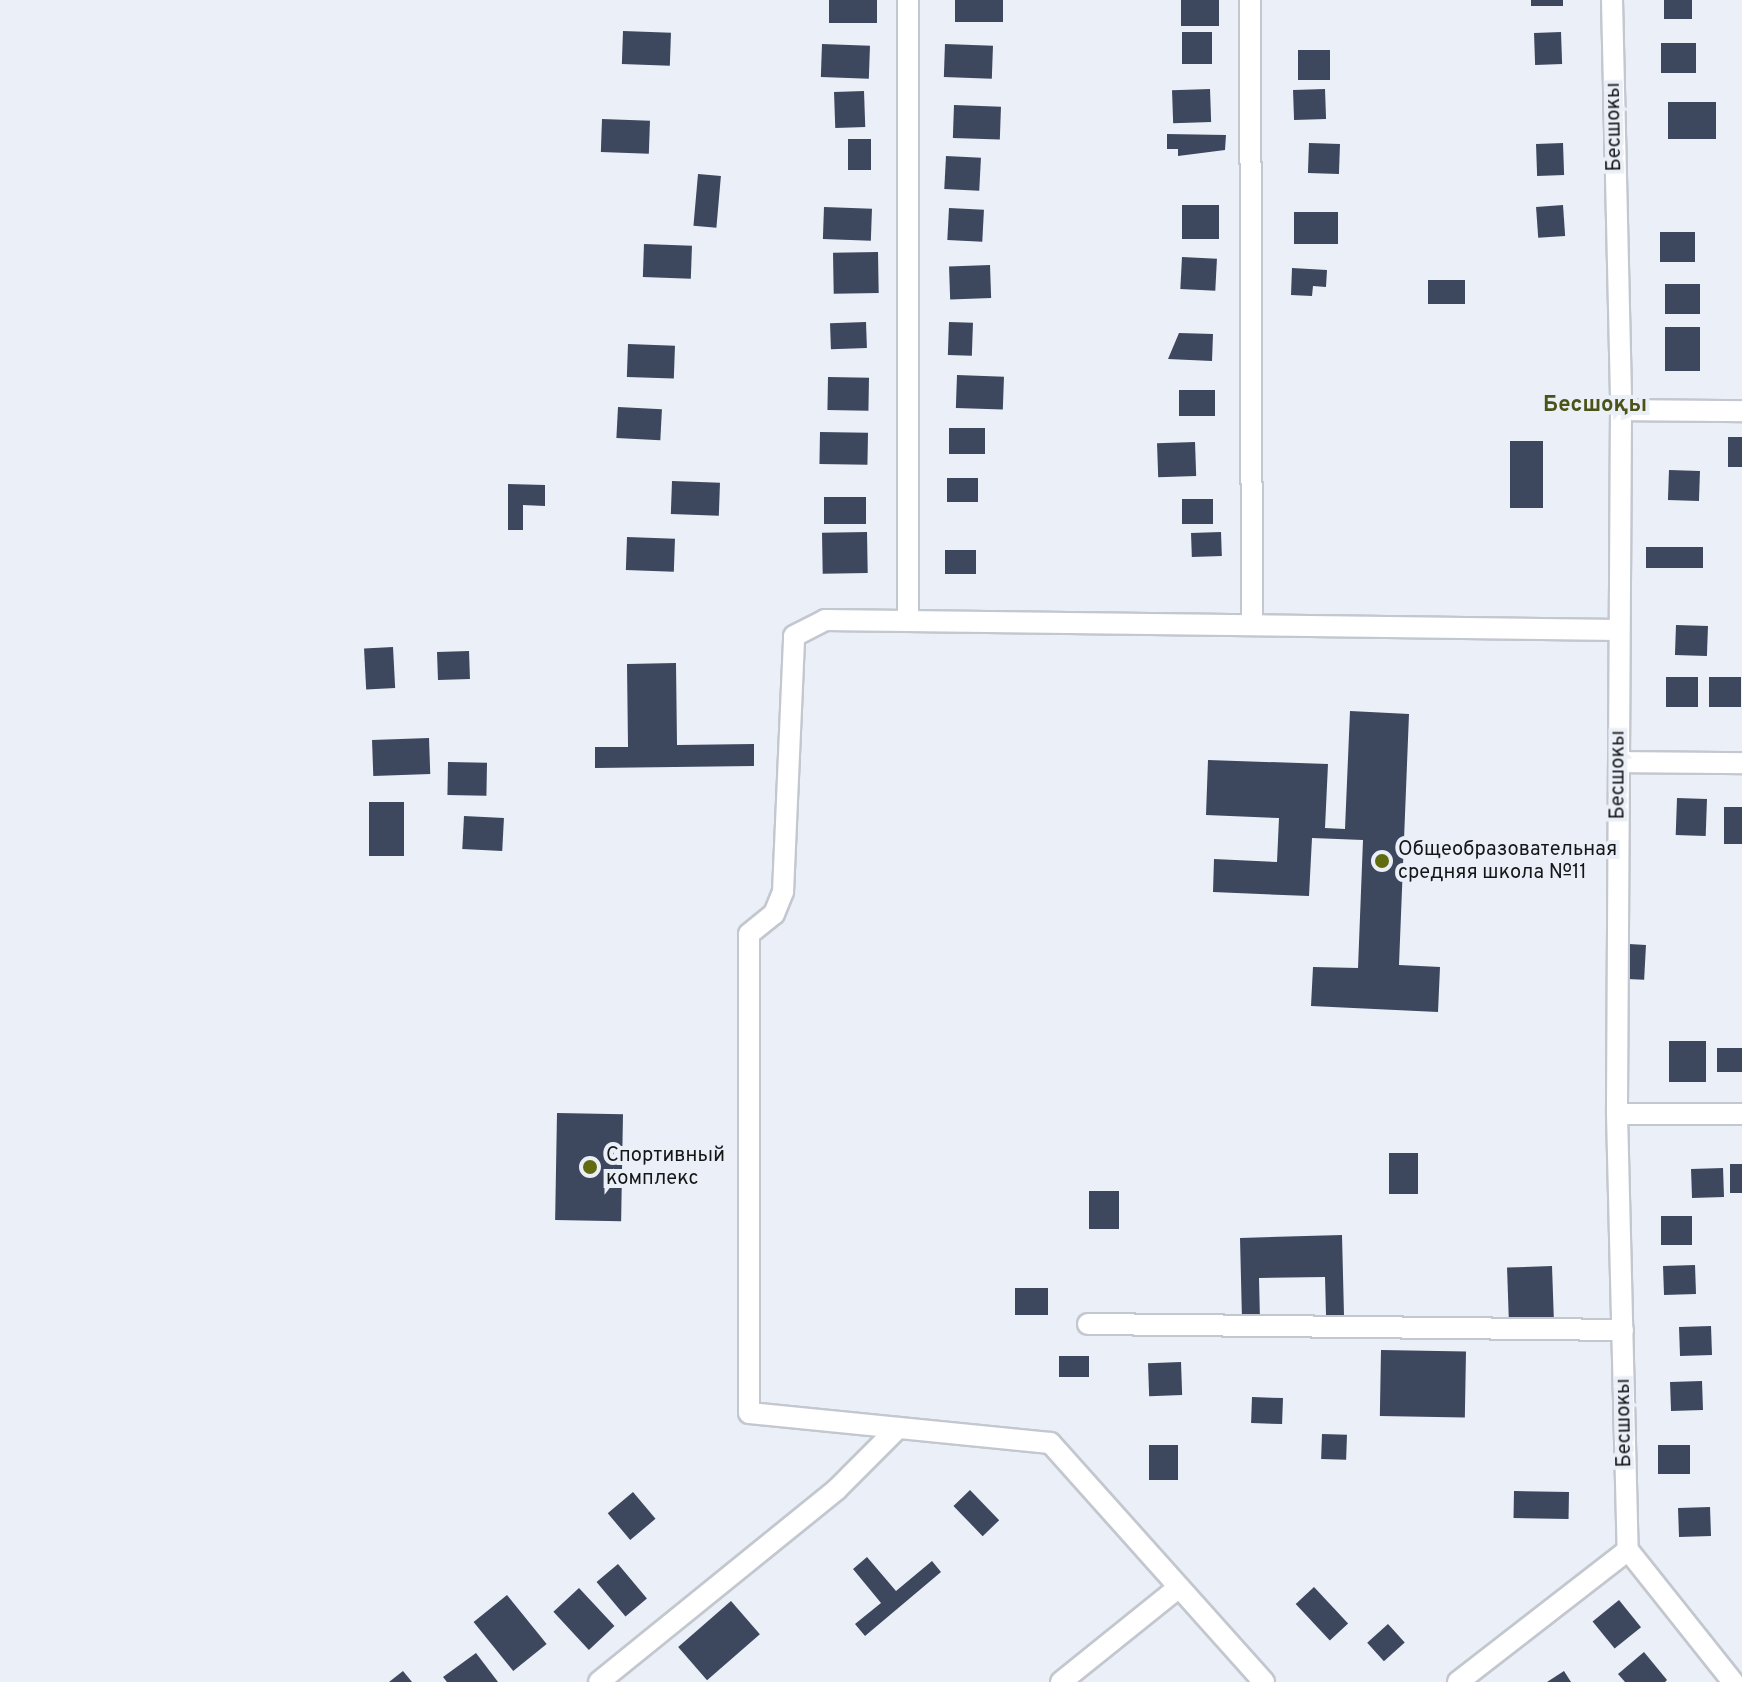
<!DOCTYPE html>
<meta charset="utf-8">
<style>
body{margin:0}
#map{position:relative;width:1742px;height:1682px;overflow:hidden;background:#ebeff7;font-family:Overpass,sans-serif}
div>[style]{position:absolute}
.building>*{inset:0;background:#3d475e;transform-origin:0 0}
.roads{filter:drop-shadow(2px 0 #c3c7cf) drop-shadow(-2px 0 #c3c7cf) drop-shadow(0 2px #c3c7cf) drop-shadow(0 -2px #c3c7cf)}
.minor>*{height:20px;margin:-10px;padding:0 10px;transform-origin:10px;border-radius:10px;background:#fff}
.dots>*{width:22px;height:22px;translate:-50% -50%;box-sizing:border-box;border:4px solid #ebeff7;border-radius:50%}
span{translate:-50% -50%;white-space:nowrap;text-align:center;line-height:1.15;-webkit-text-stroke:8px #ebeff7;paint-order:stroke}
.street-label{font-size:20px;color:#141618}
.poi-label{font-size:20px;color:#141618}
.left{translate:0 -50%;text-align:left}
.neighbourhood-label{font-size:22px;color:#4c5319;font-weight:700}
</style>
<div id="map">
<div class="building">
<div style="left:829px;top:0;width:48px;height:23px"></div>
<div style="left:955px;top:0;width:48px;height:22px"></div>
<div style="left:1181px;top:0;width:38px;height:26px"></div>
<div style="left:1531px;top:0;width:32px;height:6px"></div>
<div style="left:1664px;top:0;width:28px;height:19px"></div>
<div style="left:623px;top:31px;width:48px;height:33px;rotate:2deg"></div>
<div style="left:1182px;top:32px;width:30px;height:32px"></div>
<div style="left:1561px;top:32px;width:32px;height:27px;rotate:88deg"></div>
<div style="left:1661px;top:43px;width:35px;height:30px"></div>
<div style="left:822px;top:44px;width:48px;height:33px;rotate:2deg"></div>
<div style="left:945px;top:44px;width:48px;height:33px;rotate:2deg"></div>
<div style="left:1298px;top:50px;width:32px;height:30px"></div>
<div style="left:1210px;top:89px;width:33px;height:38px;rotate:88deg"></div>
<div style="left:1325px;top:89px;width:30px;height:32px;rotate:88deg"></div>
<div style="left:864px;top:91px;width:36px;height:30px;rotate:88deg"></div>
<div style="left:1668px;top:102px;width:48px;height:37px"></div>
<div style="left:954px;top:105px;width:47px;height:33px;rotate:2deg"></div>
<div style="left:602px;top:119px;width:48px;height:33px;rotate:2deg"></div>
<div style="clip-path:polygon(1167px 134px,1226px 135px,1225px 150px,1178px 156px,1178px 149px,1167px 149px)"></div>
<div style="left:848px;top:139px;width:23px;height:31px"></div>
<div style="left:1309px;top:143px;width:31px;height:30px;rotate:2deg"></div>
<div style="left:1563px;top:143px;width:32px;height:27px;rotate:88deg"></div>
<div style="left:946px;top:156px;width:35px;height:33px;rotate:3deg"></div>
<div style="left:698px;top:174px;width:23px;height:52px;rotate:5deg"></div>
<div style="left:1182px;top:205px;width:37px;height:34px"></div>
<div style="left:1563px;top:205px;width:31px;height:27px;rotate:86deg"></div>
<div style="left:824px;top:207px;width:48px;height:32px;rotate:2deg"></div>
<div style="left:949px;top:208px;width:35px;height:32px;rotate:3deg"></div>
<div style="left:1338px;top:212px;width:32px;height:44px;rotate:90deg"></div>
<div style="left:1695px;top:232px;width:30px;height:35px;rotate:90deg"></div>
<div style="left:644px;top:244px;width:48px;height:33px;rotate:2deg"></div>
<div style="left:878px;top:252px;width:41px;height:45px;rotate:89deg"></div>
<div style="left:1182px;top:257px;width:35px;height:32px;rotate:3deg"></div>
<div style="left:990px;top:265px;width:33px;height:41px;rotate:88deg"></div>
<div style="clip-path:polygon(1292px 268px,1327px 270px,1326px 287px,1313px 286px,1312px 296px,1291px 295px)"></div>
<div style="left:1428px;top:280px;width:37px;height:24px"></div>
<div style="left:1665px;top:284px;width:35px;height:30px"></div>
<div style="left:866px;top:322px;width:26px;height:36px;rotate:88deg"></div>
<div style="left:949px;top:322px;width:24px;height:33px;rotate:2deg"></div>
<div style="left:1700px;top:327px;width:44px;height:35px;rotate:90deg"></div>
<div style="clip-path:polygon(1179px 333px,1213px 334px,1212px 361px,1168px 359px)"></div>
<div style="left:628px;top:344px;width:47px;height:33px;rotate:2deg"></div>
<div style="left:957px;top:375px;width:47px;height:33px;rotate:2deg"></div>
<div style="left:828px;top:377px;width:41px;height:33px;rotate:1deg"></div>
<div style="left:1179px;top:390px;width:36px;height:26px"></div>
<div style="left:618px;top:407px;width:44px;height:31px;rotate:3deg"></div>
<div style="left:985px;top:428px;width:26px;height:36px;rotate:90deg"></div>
<div style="left:820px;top:432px;width:48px;height:32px;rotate:1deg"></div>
<div style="left:1728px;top:437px;width:14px;height:30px"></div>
<div style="left:1510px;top:441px;width:33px;height:67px"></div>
<div style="left:1195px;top:442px;width:34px;height:38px;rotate:88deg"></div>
<div style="left:1669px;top:470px;width:31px;height:30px;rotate:2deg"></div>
<div style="left:947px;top:478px;width:31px;height:24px"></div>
<div style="left:672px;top:481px;width:48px;height:33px;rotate:2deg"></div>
<div style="clip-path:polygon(508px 484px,545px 485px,545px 506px,523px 505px,523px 530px,508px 530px)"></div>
<div style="left:824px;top:497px;width:42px;height:27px"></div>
<div style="left:1182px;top:499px;width:31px;height:25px"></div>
<div style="left:867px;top:532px;width:41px;height:45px;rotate:89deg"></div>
<div style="left:1221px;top:532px;width:24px;height:30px;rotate:88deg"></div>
<div style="left:627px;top:537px;width:48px;height:33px;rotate:2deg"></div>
<div style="left:1703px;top:547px;width:21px;height:57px;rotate:90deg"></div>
<div style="left:976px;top:550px;width:24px;height:31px;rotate:90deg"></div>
<div style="left:1676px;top:625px;width:32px;height:30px;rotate:2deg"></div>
<div style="left:393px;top:647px;width:41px;height:29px;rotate:87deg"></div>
<div style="left:469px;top:651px;width:28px;height:32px;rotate:88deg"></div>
<div style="clip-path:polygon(676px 663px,677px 745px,754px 744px,754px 766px,595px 768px,595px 747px,628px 747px,627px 664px)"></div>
<div style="left:1666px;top:677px;width:32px;height:30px"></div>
<div style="left:1709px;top:677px;width:32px;height:30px"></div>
<div style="clip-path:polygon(1350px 711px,1409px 714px,1399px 965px,1440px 967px,1438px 1012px,1311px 1006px,1313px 967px,1358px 968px,1363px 840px,1312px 838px,1309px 896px,1213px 892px,1214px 859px,1277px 862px,1279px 818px,1206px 815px,1208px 760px,1328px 764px,1325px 828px,1345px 829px)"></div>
<div style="left:429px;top:738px;width:36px;height:57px;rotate:88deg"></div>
<div style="left:448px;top:762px;width:39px;height:33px;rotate:1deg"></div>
<div style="left:1677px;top:798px;width:30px;height:37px;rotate:2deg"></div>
<div style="left:369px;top:802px;width:35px;height:54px"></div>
<div style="left:1724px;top:807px;width:18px;height:37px"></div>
<div style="left:464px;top:816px;width:40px;height:33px;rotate:3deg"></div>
<div style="left:1629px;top:944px;width:17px;height:35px;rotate:3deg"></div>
<div style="left:1669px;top:1041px;width:37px;height:41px"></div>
<div style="left:1717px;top:1048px;width:25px;height:24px"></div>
<div style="left:557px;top:1113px;width:66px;height:107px;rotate:1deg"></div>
<div style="left:1389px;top:1153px;width:29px;height:41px"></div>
<div style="left:1730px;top:1164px;width:12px;height:29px"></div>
<div style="left:1723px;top:1168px;width:29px;height:32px;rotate:88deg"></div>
<div style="left:1119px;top:1191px;width:38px;height:30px;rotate:90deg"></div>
<div style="left:1661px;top:1216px;width:31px;height:29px"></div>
<div style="clip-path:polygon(1342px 1235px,1344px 1315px,1326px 1315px,1325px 1277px,1259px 1278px,1260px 1320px,1242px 1320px,1240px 1238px)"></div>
<div style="left:1695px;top:1265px;width:29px;height:32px;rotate:88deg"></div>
<div style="left:1552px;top:1266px;width:52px;height:45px;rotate:88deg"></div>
<div style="left:1015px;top:1288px;width:33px;height:27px"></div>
<div style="left:1711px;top:1326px;width:29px;height:32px;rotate:88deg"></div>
<div style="left:1381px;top:1350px;width:85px;height:66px;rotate:1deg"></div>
<div style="left:1059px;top:1356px;width:30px;height:21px"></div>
<div style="left:1181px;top:1362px;width:33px;height:33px;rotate:88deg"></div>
<div style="left:1702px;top:1381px;width:29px;height:32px;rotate:88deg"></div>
<div style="left:1252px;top:1397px;width:31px;height:26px;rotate:2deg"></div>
<div style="left:1322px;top:1434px;width:25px;height:25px;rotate:2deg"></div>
<div style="left:1178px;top:1445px;width:35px;height:29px;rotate:90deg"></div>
<div style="left:1690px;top:1445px;width:29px;height:32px;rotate:90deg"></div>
<div style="left:970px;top:1490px;width:42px;height:23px;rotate:46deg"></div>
<div style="left:1514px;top:1491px;width:55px;height:27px;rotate:1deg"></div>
<div style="left:633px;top:1492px;width:35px;height:33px;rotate:50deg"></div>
<div style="left:1710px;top:1507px;width:29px;height:32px;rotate:88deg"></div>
<div style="clip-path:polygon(867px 1557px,896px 1591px,932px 1561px,941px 1572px,865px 1636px,855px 1624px,881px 1603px,853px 1569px)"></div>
<div style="left:618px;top:1564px;width:45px;height:28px;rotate:50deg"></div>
<div style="left:1314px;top:1587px;width:50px;height:25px;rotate:47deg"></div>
<div style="left:579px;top:1588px;width:52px;height:35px;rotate:47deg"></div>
<div style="left:507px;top:1595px;width:63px;height:43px;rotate:51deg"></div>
<div style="left:1619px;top:1600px;width:35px;height:34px;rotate:51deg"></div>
<div style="left:731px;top:1601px;width:44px;height:70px;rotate:49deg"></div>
<div style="left:1388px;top:1624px;width:25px;height:28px;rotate:48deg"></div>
<div style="clip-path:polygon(1644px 1652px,1667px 1680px,1665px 1682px,1625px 1682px,1618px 1674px)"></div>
<div style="clip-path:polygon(476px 1653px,498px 1682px,447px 1682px,443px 1677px)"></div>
<div style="clip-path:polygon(403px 1671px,412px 1682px,389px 1682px)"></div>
<div style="clip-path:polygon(1564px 1671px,1571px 1682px,1547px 1682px)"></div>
</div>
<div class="roads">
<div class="minor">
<div style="left:908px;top:0;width:621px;rotate:90deg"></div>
<div style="left:1250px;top:0;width:625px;rotate:89.82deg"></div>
<div style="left:1612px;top:0;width:410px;rotate:88.7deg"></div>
<div style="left:1621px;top:410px;width:704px;rotate:90.33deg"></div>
<div style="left:1617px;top:1114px;width:436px;rotate:88.6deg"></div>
<div style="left:1621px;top:410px;width:121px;rotate:0.5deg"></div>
<div style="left:1620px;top:762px;width:122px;rotate:0.5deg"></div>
<div style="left:1617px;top:1114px;width:125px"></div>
<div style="left:1088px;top:1324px;width:535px;rotate:0.64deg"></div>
<div style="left:1628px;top:1550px;width:169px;rotate:51.5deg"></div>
<div style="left:599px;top:1682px;width:306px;rotate:-39deg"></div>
<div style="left:837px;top:1489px;width:86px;rotate:-45deg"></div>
<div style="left:1061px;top:1682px;width:151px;rotate:-38.8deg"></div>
<div style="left:1264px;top:1682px;width:321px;rotate:-131.8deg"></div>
<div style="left:1050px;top:1443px;width:302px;rotate:-174.3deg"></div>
<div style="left:749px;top:1413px;width:479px;rotate:-90deg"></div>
<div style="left:749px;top:934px;width:32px;rotate:-39deg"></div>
<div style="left:774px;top:914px;width:24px;rotate:-68deg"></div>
<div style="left:783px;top:892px;width:256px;rotate:-87.5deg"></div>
<div style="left:794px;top:636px;width:35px;rotate:-27deg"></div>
<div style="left:825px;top:620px;width:794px;rotate:0.72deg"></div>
<div style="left:1458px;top:1682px;width:215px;rotate:-37.8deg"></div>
</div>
</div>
<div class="dots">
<div style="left:1382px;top:861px;background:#616b10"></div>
<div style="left:590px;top:1167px;background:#616b10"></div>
</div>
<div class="street-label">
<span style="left:1615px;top:127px;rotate:-91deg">Бесшокы</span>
<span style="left:1619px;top:775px;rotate:-90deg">Бесшокы</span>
<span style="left:1625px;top:1423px;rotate:-91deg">Бесшокы</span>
</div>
<div class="poi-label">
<span class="left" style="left:1398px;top:862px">Общеобразовательная<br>средняя школа №11</span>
<span class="left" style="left:606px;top:1168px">Спортивный<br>комплекс</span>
</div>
<div class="neighbourhood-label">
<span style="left:1595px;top:406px">Бесшоқы</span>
</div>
</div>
